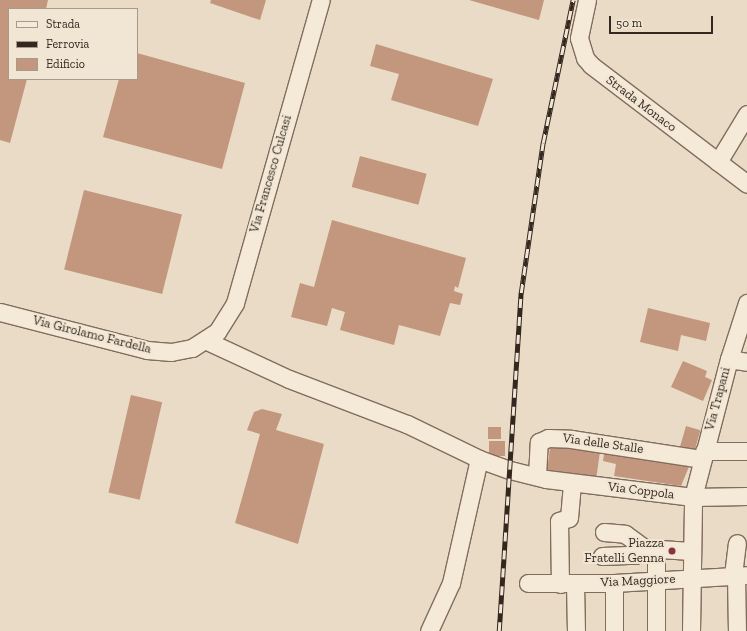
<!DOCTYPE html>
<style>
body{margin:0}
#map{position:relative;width:747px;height:631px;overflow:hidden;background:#e9dbc5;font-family:"Zilla Slab",serif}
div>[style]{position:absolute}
.building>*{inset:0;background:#c3967e;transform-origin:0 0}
.roads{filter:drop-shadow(1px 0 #826d5d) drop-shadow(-1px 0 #826d5d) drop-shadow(0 1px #826d5d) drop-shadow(0 -1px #826d5d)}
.minor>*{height:17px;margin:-8.5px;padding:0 8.5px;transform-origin:8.5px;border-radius:8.5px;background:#f5e9d7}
.rail>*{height:4.5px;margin-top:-2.25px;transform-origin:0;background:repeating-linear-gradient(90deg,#f1e6d3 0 9px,#33271f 0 18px);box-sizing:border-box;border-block:1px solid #33271f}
.dots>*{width:11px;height:11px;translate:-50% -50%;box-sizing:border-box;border:2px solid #f1e6d3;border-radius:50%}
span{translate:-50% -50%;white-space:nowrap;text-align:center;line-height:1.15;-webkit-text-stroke:4px #f1e6d3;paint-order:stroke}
.street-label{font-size:13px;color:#33271f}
.poi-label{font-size:13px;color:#33271f}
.right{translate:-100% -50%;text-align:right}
.legend{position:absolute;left:8px;top:8px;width:130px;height:72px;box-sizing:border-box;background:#f1e6d3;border:1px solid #a59a8b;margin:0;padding:5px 7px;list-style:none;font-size:12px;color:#33271f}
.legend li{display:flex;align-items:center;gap:8px;height:20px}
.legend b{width:20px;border:1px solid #a59a8b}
.scale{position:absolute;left:609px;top:16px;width:104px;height:18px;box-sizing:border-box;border:2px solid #33271f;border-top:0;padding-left:5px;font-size:12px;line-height:14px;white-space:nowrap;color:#33271f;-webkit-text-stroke:3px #f1e6d3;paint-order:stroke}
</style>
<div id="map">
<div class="building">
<div style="clip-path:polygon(0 0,48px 0,46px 9px,9px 9px,9px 79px,27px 79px,10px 143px,0 140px)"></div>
<div style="clip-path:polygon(211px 0,266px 0,260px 20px,210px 3px)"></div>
<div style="clip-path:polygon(469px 0,544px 0,539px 20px)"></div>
<div style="clip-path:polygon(376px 44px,493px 79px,478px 126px,391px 100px,399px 74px,370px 66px)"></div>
<div style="clip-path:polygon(137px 53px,245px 83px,222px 169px,103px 137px,119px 79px,137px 79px)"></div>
<div style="left:360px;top:156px;width:69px;height:32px;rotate:15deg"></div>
<div style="left:84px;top:190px;width:101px;height:82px;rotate:14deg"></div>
<div style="clip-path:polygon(332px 220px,466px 258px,458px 288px,455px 286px,454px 291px,463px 294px,460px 305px,450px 303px,440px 336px,399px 325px,394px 345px,340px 330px,345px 312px,332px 308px,327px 326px,291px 317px,300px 283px,314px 287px)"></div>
<div style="clip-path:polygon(648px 308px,710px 323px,706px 341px,681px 335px,678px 351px,640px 342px)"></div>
<div style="clip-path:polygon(683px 361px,707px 371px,705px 377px,712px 380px,703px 401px,671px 387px)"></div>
<div style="left:131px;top:395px;width:32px;height:100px;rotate:13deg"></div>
<div style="clip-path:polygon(262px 409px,282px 414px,276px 430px,324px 444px,298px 544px,235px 523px,260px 434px,247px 430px,254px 412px)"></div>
<div style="left:686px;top:426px;width:15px;height:24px;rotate:16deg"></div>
<div style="left:488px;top:427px;width:13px;height:12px"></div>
<div style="left:489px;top:441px;width:16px;height:15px"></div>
<div style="left:551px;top:441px;width:50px;height:29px;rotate:8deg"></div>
<div style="clip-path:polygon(605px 448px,691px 462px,681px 486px,614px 476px,616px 464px,603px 461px)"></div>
</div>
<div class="roads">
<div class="minor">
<div style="left:587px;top:0;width:39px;rotate:102deg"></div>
<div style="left:579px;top:38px;width:21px;rotate:73deg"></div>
<div style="left:585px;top:58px;width:9px;rotate:49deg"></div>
<div style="left:591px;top:65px;width:196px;rotate:37.3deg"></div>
<div style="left:718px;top:162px;width:56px;rotate:-58.9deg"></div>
<div style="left:0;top:312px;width:152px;rotate:14.5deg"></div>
<div style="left:147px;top:350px;width:24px;rotate:5deg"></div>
<div style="left:171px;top:352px;width:21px;rotate:-11deg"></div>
<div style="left:192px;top:348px;width:30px;rotate:-33deg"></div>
<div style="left:217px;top:332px;width:34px;rotate:-58deg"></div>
<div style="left:235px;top:303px;width:315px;rotate:-74.2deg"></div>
<div style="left:207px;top:341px;width:90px;rotate:24.9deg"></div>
<div style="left:289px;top:379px;width:126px;rotate:20.9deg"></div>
<div style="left:407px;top:424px;width:80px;rotate:25.9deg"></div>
<div style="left:479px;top:459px;width:33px;rotate:20deg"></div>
<div style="left:510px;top:470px;width:37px;rotate:14deg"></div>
<div style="left:546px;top:479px;width:148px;rotate:7deg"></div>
<div style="left:693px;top:497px;width:54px;rotate:-1.1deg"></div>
<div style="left:729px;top:359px;width:18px;rotate:9deg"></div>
<div style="left:704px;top:451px;width:43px"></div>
<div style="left:537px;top:476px;width:34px;rotate:-87deg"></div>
<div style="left:539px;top:442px;width:10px;rotate:-24deg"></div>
<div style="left:548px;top:438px;width:23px;rotate:2deg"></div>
<div style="left:571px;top:439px;width:133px;rotate:8.7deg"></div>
<div style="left:604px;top:532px;width:21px;rotate:5deg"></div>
<div style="left:625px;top:534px;width:24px;rotate:36deg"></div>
<div style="left:644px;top:548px;width:47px;rotate:3.7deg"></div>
<div style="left:602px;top:556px;width:33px;rotate:-2deg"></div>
<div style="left:635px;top:555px;width:11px;rotate:-38deg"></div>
<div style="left:733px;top:575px;width:32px;rotate:-83deg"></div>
<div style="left:736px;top:575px;width:56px;rotate:89deg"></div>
<div style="left:528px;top:583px;width:86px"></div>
<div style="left:614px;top:583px;width:133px;rotate:-3.4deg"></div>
<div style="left:614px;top:583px;width:48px;rotate:90deg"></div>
<div style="left:560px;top:584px;width:63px;rotate:-90.9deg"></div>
<div style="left:559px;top:521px;width:10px;rotate:-17deg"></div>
<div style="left:569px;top:518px;width:35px;rotate:-85deg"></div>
<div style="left:575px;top:584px;width:47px;rotate:88.8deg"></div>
<div style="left:429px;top:631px;width:53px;rotate:-65.4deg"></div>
<div style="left:451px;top:583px;width:127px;rotate:-77.3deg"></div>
<div style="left:656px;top:631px;width:82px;rotate:-90deg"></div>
<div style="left:691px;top:631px;width:134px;rotate:-89.1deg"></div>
<div style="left:693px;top:497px;width:143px;rotate:-75.4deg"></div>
<div style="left:729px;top:359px;width:59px;rotate:-72.2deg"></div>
</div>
</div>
<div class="rail">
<div style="left:499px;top:631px;width:339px;rotate:-86.3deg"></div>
<div style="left:521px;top:293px;width:152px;rotate:-81.7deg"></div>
<div style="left:543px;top:143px;width:146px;rotate:-78.2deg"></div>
</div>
<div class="dots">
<div style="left:672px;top:551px;background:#8a333b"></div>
</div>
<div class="street-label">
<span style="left:641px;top:104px;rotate:37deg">Strada Monaco</span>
<span style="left:271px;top:174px;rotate:-74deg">Via Francesco Culcasi</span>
<span style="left:92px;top:335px;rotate:14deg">Via Girolamo Fardella</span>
<span style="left:718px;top:399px;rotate:-75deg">Via Trapani</span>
<span style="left:603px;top:444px;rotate:8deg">Via delle Stalle</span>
<span style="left:641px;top:491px;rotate:7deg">Via Coppola</span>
<span style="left:638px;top:581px;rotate:-3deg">Via Maggiore</span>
</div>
<div class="poi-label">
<span class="right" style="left:664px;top:551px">Piazza<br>Fratelli Genna</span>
</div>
<ul class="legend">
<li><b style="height:5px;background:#f5e9d7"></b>Strada</li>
<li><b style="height:5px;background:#33271f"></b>Ferrovia</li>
<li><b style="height:11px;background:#c3967e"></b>Edificio</li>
</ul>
<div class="scale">50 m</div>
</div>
